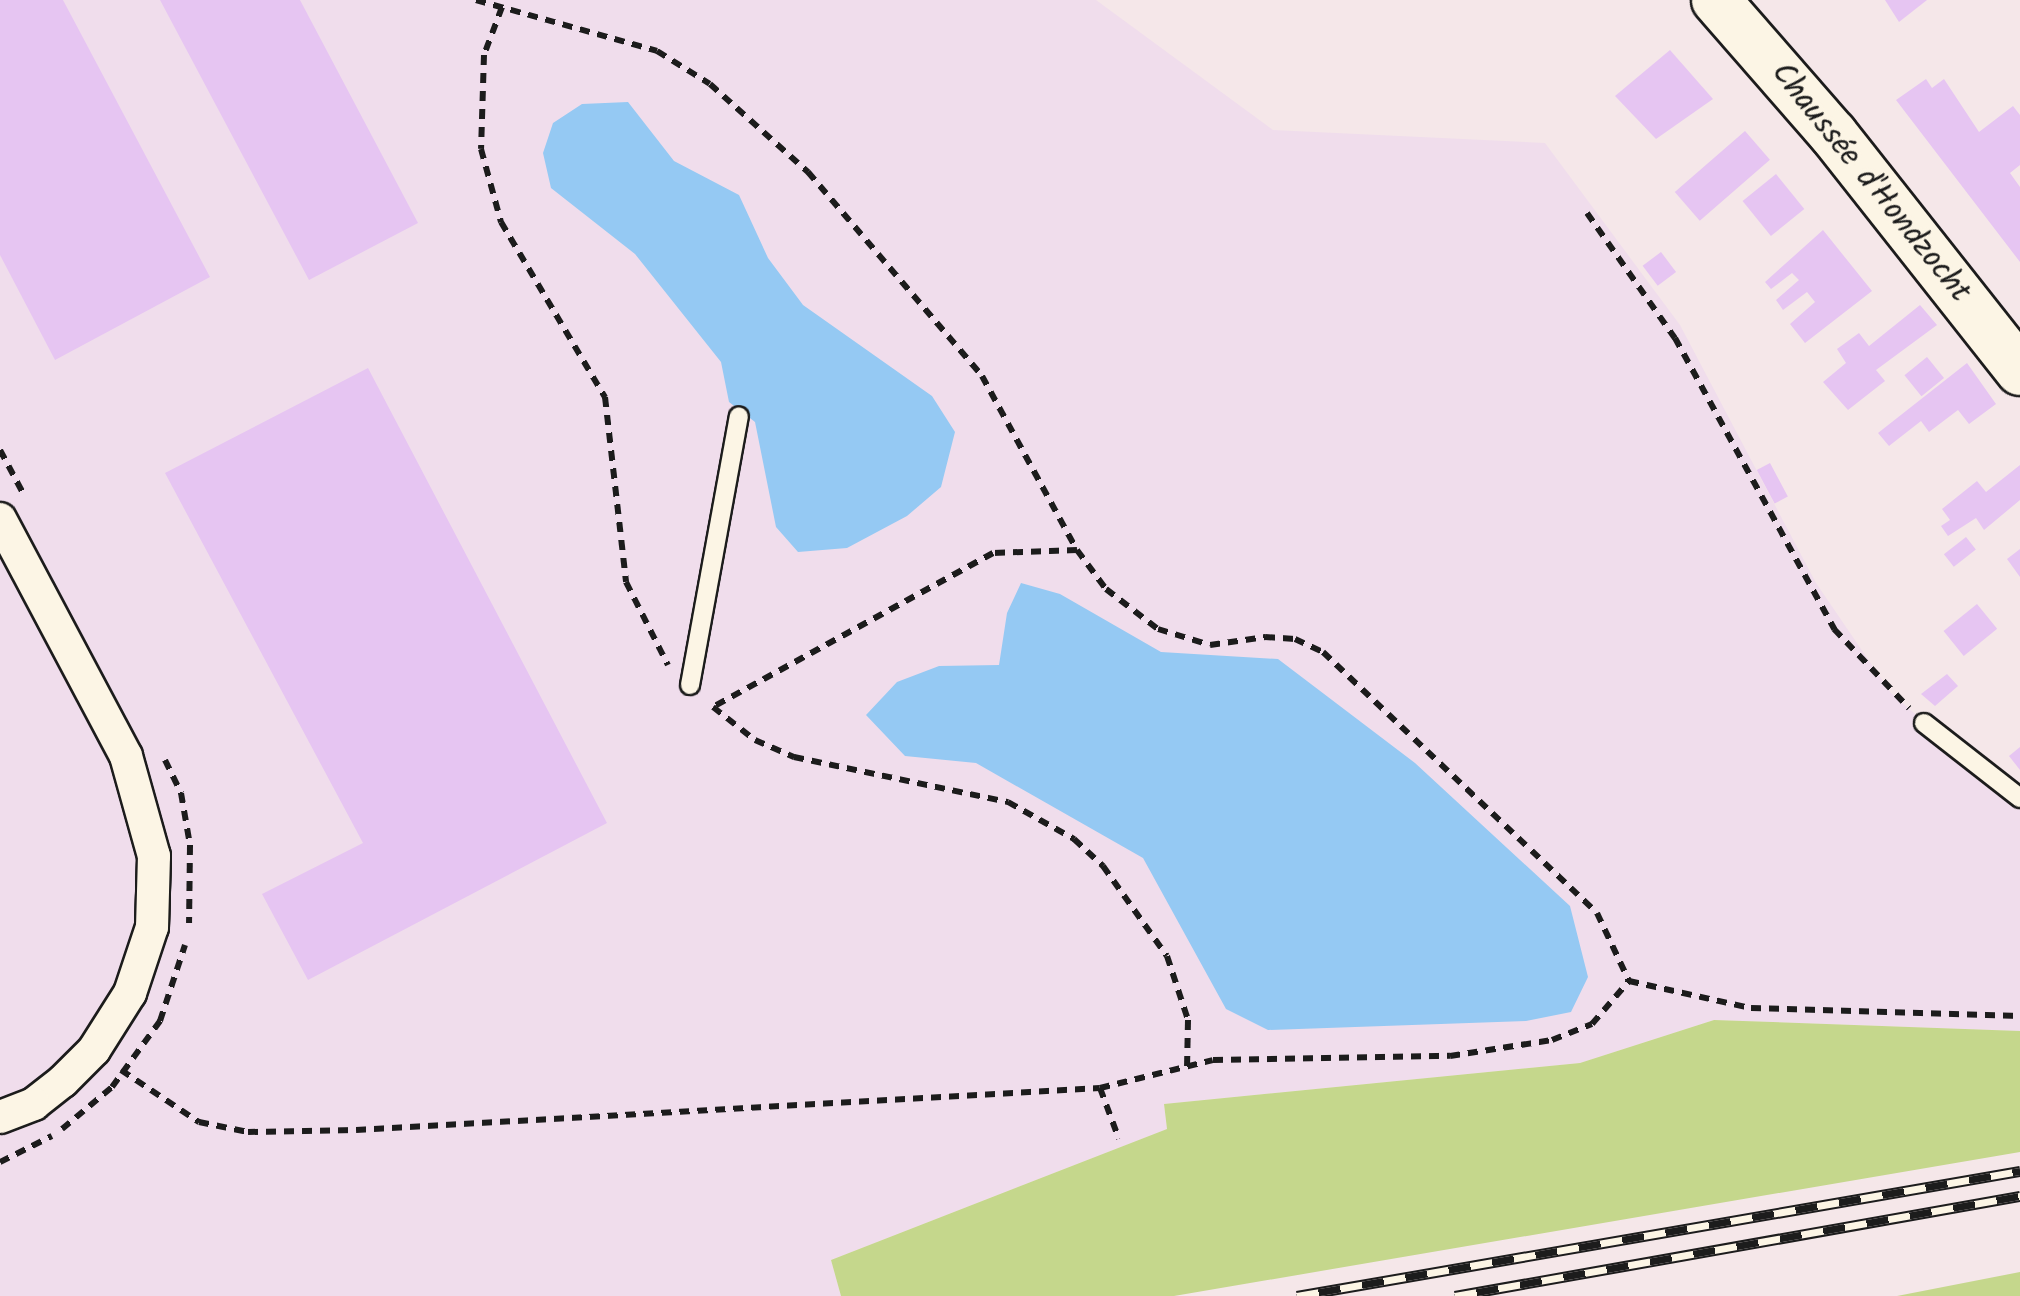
<!DOCTYPE html>
<meta charset="utf-8">
<style>
body{margin:0}
#map{position:relative;width:2020px;height:1296px;overflow:hidden;background:#f5e7e9;font-family:Kalam,sans-serif}
div>[style]{position:absolute}
.built>*{inset:0;background:#f0ddec}
.green>*{inset:0;background:#c5d78c}
.water>*{inset:0;background:#95c9f3}
.building>*{inset:0;background:#e6c5f2;transform-origin:0 0}
.path>*{height:6px;margin-top:-3px;transform-origin:0;background:repeating-linear-gradient(90deg,#1c1c1c 0 10px,transparent 0 18px)}
.roads{filter:drop-shadow(2px 0 #1c1c1c) drop-shadow(-2px 0 #1c1c1c) drop-shadow(0 2px #1c1c1c) drop-shadow(0 -2px #1c1c1c)}
.service>*{height:18px;margin:-9px;padding:0 9px;transform-origin:9px;border-radius:9px;background:#fcf5e5}
.minor>*{height:32px;margin:-16px;padding:0 16px;transform-origin:16px;border-radius:16px;background:#fcf5e5}
.secondary>*{height:48px;margin:-24px;padding:0 24px;transform-origin:24px;border-radius:24px;background:#fcf5e5}
.rail>*{height:11px;margin-top:-5.5px;transform-origin:0;background:repeating-linear-gradient(90deg,#fcf5e5 0 22px,#1c1c1c 0 44px);box-sizing:border-box;border-block:2px solid #1c1c1c}
span{translate:-50% -50%;white-space:nowrap;text-align:center;line-height:1.15;-webkit-text-stroke:8px #fcf5e5;paint-order:stroke}
.street-label{font-size:32px;color:#1c1c1c}
</style>
<div id="map">
<div class="built">
<div style="clip-path:polygon(0 0,1096px 0,1273px 130px,1545px 143px,1680px 325px,1816px 583px,1891px 693px,2020px 805px,2020px 1031px,1714px 1020px,1580px 1063px,1164px 1104px,1167px 1129px,831px 1260px,841px 1296px,0 1296px)"></div>
</div>
<div class="green">
<div style="clip-path:polygon(1714px 1020px,2020px 1031px,2020px 1152px,1174px 1296px,841px 1296px,831px 1260px,1167px 1129px,1164px 1104px,1580px 1063px)"></div>
<div style="clip-path:polygon(2020px 1272px,2020px 1296px,1897px 1296px)"></div>
</div>
<div class="water">
<div style="clip-path:polygon(628px 102px,674px 161px,739px 195px,768px 258px,803px 305px,932px 396px,955px 432px,941px 487px,907px 516px,847px 548px,798px 552px,776px 527px,755px 422px,729px 402px,721px 362px,635px 254px,551px 188px,543px 153px,553px 123px,582px 104px)"></div>
<div style="clip-path:polygon(1021px 583px,1060px 594px,1161px 652px,1278px 659px,1415px 763px,1570px 906px,1588px 977px,1571px 1012px,1526px 1021px,1268px 1030px,1226px 1009px,1143px 858px,976px 763px,905px 756px,866px 715px,897px 682px,939px 666px,999px 665px,1007px 613px)"></div>
</div>
<div class="building">
<div style="clip-path:polygon(0 0,63px 0,210px 277px,55px 360px,0 255px)"></div>
<div style="clip-path:polygon(160px 0,300px 0,418px 223px,309px 280px)"></div>
<div style="clip-path:polygon(1885px 0,1927px 0,1899px 22px)"></div>
<div style="clip-path:polygon(1670px 50px,1713px 99px,1656px 139px,1615px 96px)"></div>
<div style="clip-path:polygon(1926px 79px,1932px 88px,1944px 79px,1979px 132px,2013px 106px,2020px 115px,2020px 165px,2010px 173px,2020px 187px,2020px 262px,1896px 100px)"></div>
<div style="left:1745px;top:131px;width:38px;height:93px;rotate:49deg"></div>
<div style="left:1776px;top:174px;width:45px;height:43px;rotate:51deg"></div>
<div style="clip-path:polygon(1823px 230px,1872px 291px,1805px 343px,1790px 324px,1815px 302px,1807px 292px,1783px 310px,1776px 300px,1799px 280px,1792px 273px,1771px 289px,1765px 282px)"></div>
<div style="left:1661px;top:252px;width:25px;height:23px;rotate:53deg"></div>
<div style="clip-path:polygon(1920px 305px,1937px 325px,1876px 370px,1885px 381px,1848px 410px,1823px 382px,1846px 363px,1837px 349px,1859px 333px,1869px 346px)"></div>
<div style="left:1927px;top:357px;width:27px;height:29px;rotate:51deg"></div>
<div style="clip-path:polygon(1967px 363px,1996px 404px,1969px 424px,1958px 410px,1929px 432px,1921px 421px,1889px 446px,1878px 433px)"></div>
<div style="clip-path:polygon(368px 368px,607px 823px,308px 980px,262px 894px,363px 843px,165px 473px)"></div>
<div style="left:1770px;top:463px;width:38px;height:15px;rotate:62deg"></div>
<div style="clip-path:polygon(2020px 465px,2020px 500px,1984px 530px,1976px 518px,1948px 536px,1941px 526px,1950px 520px,1942px 509px,1977px 481px,1986px 492px)"></div>
<div style="left:1966px;top:537px;width:16px;height:28px;rotate:52deg"></div>
<div style="clip-path:polygon(2020px 549px,2020px 577px,2007px 559px)"></div>
<div style="left:1977px;top:604px;width:32px;height:43px;rotate:51deg"></div>
<div style="clip-path:polygon(1947px 674px,1958px 686px,1935px 706px,1921px 694px)"></div>
<div style="clip-path:polygon(2020px 747px,2020px 770px,2009px 756px)"></div>
</div>
<div class="path">
<div style="left:476px;top:0;width:188px;rotate:15.7deg"></div>
<div style="left:657px;top:51px;width:62px;rotate:31.9deg"></div>
<div style="left:710px;top:84px;width:132px;rotate:41.9deg"></div>
<div style="left:808px;top:172px;width:268px;rotate:49.5deg"></div>
<div style="left:982px;top:376px;width:198px;rotate:61.4deg"></div>
<div style="left:1077px;top:550px;width:49px;rotate:53.4deg"></div>
<div style="left:1106px;top:589px;width:66px;rotate:37.6deg"></div>
<div style="left:1158px;top:629px;width:54px;rotate:17.1deg"></div>
<div style="left:1210px;top:645px;width:56px;rotate:-8.3deg"></div>
<div style="left:1265px;top:637px;width:30px;rotate:4deg"></div>
<div style="left:1295px;top:639px;width:31px;rotate:25deg"></div>
<div style="left:1323px;top:652px;width:378px;rotate:43.6deg"></div>
<div style="left:1597px;top:913px;width:75px;rotate:64.8deg"></div>
<div style="left:502px;top:7px;width:51px;rotate:110.6deg"></div>
<div style="left:484px;top:55px;width:94px;rotate:91.8deg"></div>
<div style="left:481px;top:149px;width:76px;rotate:74.7deg"></div>
<div style="left:501px;top:222px;width:204px;rotate:59.3deg"></div>
<div style="left:605px;top:397px;width:186px;rotate:83.5deg"></div>
<div style="left:626px;top:582px;width:93px;rotate:63.2deg"></div>
<div style="left:1587px;top:213px;width:153px;rotate:54.9deg"></div>
<div style="left:1675px;top:338px;width:332px;rotate:61.3deg"></div>
<div style="left:1834px;top:629px;width:109px;rotate:46.5deg"></div>
<div style="left:0;top:450px;width:49px;rotate:61.9deg"></div>
<div style="left:1077px;top:550px;width:84px;rotate:178deg"></div>
<div style="left:993px;top:553px;width:320px;rotate:151.2deg"></div>
<div style="left:713px;top:707px;width:53px;rotate:38.2deg"></div>
<div style="left:755px;top:740px;width:43px;rotate:23.6deg"></div>
<div style="left:794px;top:757px;width:219px;rotate:11.9deg"></div>
<div style="left:1008px;top:802px;width:76px;rotate:29.3deg"></div>
<div style="left:1074px;top:839px;width:40px;rotate:43deg"></div>
<div style="left:1103px;top:866px;width:110px;rotate:54.6deg"></div>
<div style="left:1167px;top:956px;width:67px;rotate:71.8deg"></div>
<div style="left:1188px;top:1020px;width:47px;rotate:91.2deg"></div>
<div style="left:165px;top:760px;width:37px;rotate:64deg"></div>
<div style="left:181px;top:793px;width:53px;rotate:80.2deg"></div>
<div style="left:190px;top:845px;width:78px;rotate:90.7deg"></div>
<div style="left:121px;top:1070px;width:94px;rotate:33.7deg"></div>
<div style="left:199px;top:1122px;width:50px;rotate:11.5deg"></div>
<div style="left:248px;top:1132px;width:108px;rotate:-1.1deg"></div>
<div style="left:356px;top:1130px;width:745px;rotate:-3.23deg"></div>
<div style="left:1100px;top:1088px;width:116px;rotate:-13.9deg"></div>
<div style="left:1213px;top:1060px;width:237px;rotate:-1deg"></div>
<div style="left:1450px;top:1056px;width:103px;rotate:-8.9deg"></div>
<div style="left:1552px;top:1040px;width:43px;rotate:-21.8deg"></div>
<div style="left:1592px;top:1024px;width:57px;rotate:-49.3deg"></div>
<div style="left:1629px;top:981px;width:125px;rotate:12.5deg"></div>
<div style="left:1751px;top:1008px;width:269px;rotate:1.7deg"></div>
<div style="left:1100px;top:1088px;width:54px;rotate:69.6deg"></div>
<div style="left:62px;top:1129px;width:65px;rotate:-40deg"></div>
<div style="left:112px;top:1087px;width:82px;rotate:-54deg"></div>
<div style="left:160px;top:1021px;width:80px;rotate:-71.8deg"></div>
<div style="left:0;top:1162px;width:58px;rotate:-26.6deg"></div>
</div>
<div class="roads">
<div class="service">
<div style="left:690px;top:685px;width:273px;rotate:-79.7deg"></div>
<div style="left:1924px;top:723px;width:122px;rotate:38deg"></div>
</div>
<div class="minor">
<div style="left:0;top:519px;width:268px;rotate:62deg"></div>
<div style="left:126px;top:756px;width:104px;rotate:74.4deg"></div>
<div style="left:154px;top:856px;width:71px;rotate:91.6deg"></div>
<div style="left:152px;top:927px;width:70px;rotate:108.4deg"></div>
<div style="left:130px;top:993px;width:67px;rotate:122.3deg"></div>
<div style="left:94px;top:1050px;width:44px;rotate:135deg"></div>
<div style="left:63px;top:1081px;width:37px;rotate:142deg"></div>
<div style="left:34px;top:1104px;width:36px;rotate:159deg"></div>
</div>
<div class="secondary">
<div style="left:1716px;top:0;width:178px;rotate:48.9deg"></div>
<div style="left:1833px;top:134px;width:302px;rotate:51.7deg"></div>
</div>
</div>
<div class="rail">
<div style="left:1297px;top:1296px;width:734px;rotate:-9.81deg"></div>
<div style="left:1455px;top:1296px;width:574px;rotate:-10.04deg"></div>
</div>
<div class="street-label">
<span style="left:1870px;top:183px;rotate:51deg">Chaussée d'Hondzocht</span>
</div>
</div>
